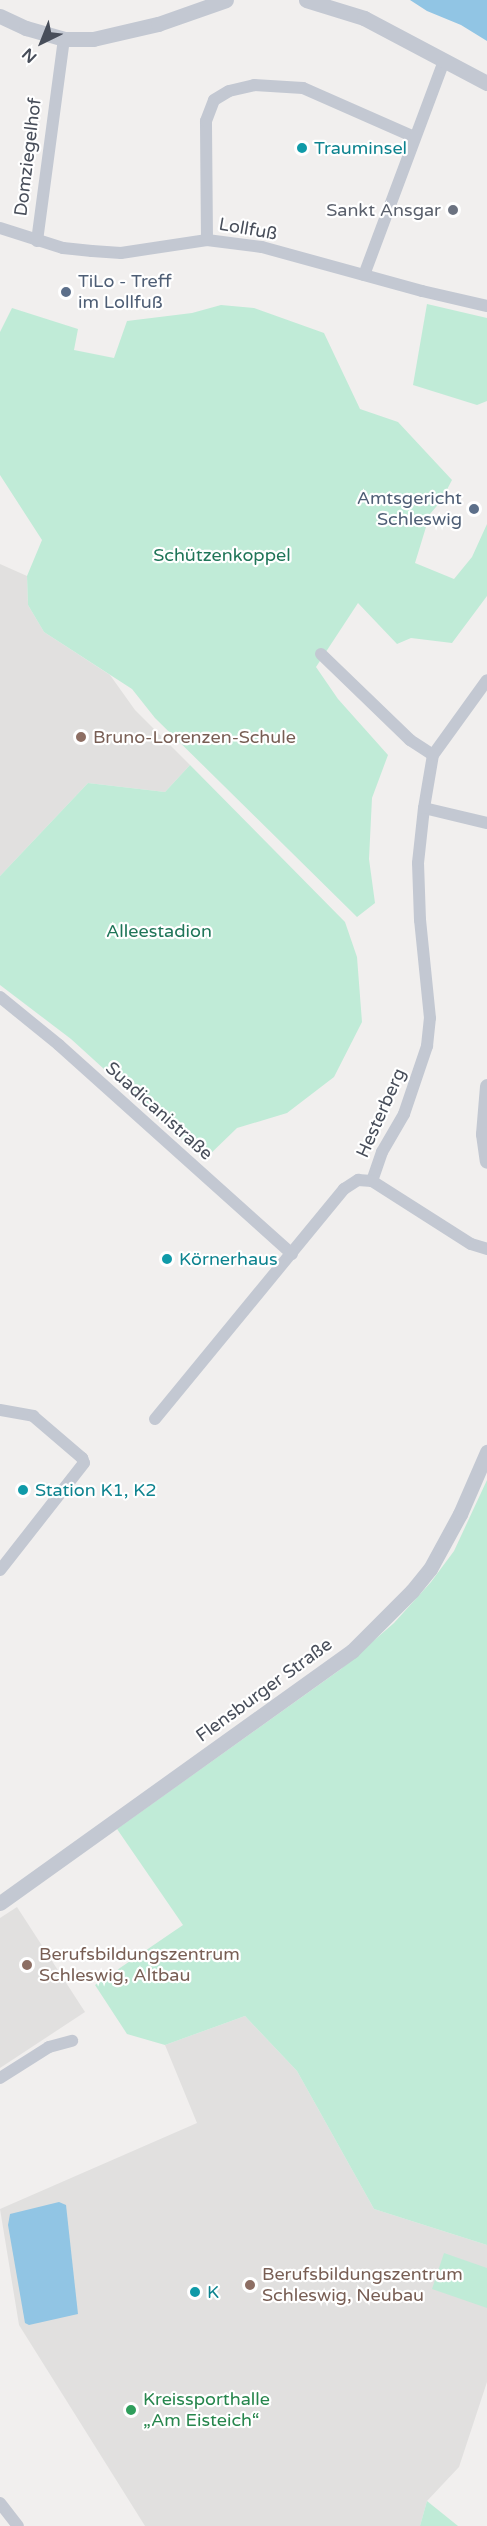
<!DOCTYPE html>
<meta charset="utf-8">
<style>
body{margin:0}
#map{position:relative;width:487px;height:2526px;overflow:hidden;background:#f1efee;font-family:"Varela Round",sans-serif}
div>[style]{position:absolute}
.education>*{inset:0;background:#e1e0df}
.green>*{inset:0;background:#c0ebd7}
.water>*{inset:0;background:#91c5e4}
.minor>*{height:12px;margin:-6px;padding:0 6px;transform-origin:6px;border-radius:6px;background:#c3c8d2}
.tertiary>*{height:15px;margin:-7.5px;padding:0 7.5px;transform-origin:7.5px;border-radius:7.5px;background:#c3c8d2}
.dots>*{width:16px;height:16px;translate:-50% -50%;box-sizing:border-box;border:3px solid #fff;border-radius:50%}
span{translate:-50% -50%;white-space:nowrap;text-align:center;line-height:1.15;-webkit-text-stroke:4.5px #fff;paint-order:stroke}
.culture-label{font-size:18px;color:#0d838f}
.left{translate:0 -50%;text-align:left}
.street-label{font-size:18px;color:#484e5a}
.worship-label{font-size:18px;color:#5b616d}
.right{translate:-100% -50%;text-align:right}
.service-label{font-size:18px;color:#4e5e75}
.park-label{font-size:18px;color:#1f7558}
.education-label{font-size:18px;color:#785e54}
.leisure-label{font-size:18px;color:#27864d}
.north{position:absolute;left:12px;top:12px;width:60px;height:60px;-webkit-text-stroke:4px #fff;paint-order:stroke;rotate:223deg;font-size:16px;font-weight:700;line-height:24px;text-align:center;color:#484e5a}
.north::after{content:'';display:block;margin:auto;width:21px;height:27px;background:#484e5a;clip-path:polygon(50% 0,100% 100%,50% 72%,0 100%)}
</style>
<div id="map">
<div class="education">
<div style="clip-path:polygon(0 564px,27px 576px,28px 605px,44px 632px,110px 675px,135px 710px,190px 765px,165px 792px,88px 783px,0 876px)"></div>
<div style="clip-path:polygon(17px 1907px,85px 2012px,0 2068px,0 1918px)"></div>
<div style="clip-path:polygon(245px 2016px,297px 2071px,374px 2209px,487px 2245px,487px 2382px,459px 2467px,427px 2501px,420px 2526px,145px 2526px,19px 2325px,0 2209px,197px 2123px,165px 2045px)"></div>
</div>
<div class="green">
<div style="clip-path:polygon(427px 304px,487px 318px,487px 401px,477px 405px,413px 385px)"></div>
<div style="clip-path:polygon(221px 305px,254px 308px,324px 333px,360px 409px,398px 422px,452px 480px,441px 501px,430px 514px,415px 563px,454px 579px,472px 557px,487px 524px,487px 596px,452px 643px,411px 638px,397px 644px,358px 603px,316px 667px,338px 699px,388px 755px,372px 798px,369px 859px,375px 903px,357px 917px,155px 718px,132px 689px,44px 632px,28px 605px,27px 576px,42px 540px,0 475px,0 332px,12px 308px,78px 329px,74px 350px,114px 358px,127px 321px,192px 313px)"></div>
<div style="clip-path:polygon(190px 765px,345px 922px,357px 957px,362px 1022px,334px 1077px,287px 1113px,237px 1128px,204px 1160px,71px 1039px,0 985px,0 876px,88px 783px,165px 792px)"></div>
<div style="clip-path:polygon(487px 1480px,487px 2245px,374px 2209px,297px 2071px,245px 2016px,165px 2045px,127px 2034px,95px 1985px,183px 1925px,117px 1829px,341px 1669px,394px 1623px,431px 1582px,454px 1551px)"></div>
<div style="clip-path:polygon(444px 2253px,487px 2268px,487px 2308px,432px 2289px)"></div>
<div style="clip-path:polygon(427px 2501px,458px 2526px,420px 2526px)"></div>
</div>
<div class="water">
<div style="clip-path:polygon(410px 0,487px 0,487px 41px,461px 25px,427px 11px)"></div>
<div style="clip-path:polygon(59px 2202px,66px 2205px,78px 2314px,29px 2325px,25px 2323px,8px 2225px,10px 2214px)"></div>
</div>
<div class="minor">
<div style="left:0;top:228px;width:66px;rotate:17.6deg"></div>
<div style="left:63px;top:248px;width:29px;rotate:6deg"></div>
<div style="left:92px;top:251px;width:29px;rotate:4deg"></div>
<div style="left:121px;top:253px;width:87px;rotate:-8.6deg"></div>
<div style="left:207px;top:240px;width:55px;rotate:7.3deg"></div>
<div style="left:262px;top:247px;width:166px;rotate:15.4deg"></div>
<div style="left:422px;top:291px;width:67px;rotate:13deg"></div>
<div style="left:207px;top:240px;width:119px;rotate:-90.5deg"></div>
<div style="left:206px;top:121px;width:22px;rotate:-69deg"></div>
<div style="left:214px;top:100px;width:17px;rotate:-31deg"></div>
<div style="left:229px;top:91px;width:26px;rotate:-13deg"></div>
<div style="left:254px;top:85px;width:49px;rotate:3.5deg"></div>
<div style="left:303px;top:88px;width:121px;rotate:23.8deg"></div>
<div style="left:37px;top:241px;width:204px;rotate:-82.4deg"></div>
<div style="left:364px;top:275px;width:228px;rotate:-69.5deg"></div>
<div style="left:321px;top:654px;width:124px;rotate:44deg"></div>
<div style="left:410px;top:740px;width:27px;rotate:33deg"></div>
<div style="left:424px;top:808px;width:65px;rotate:13.4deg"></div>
<div style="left:0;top:997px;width:76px;rotate:39.1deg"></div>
<div style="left:59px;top:1045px;width:313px;rotate:41.9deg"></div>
<div style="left:372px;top:1181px;width:31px;rotate:-71deg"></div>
<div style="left:382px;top:1152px;width:44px;rotate:-59.9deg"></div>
<div style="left:404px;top:1114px;width:72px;rotate:-71.3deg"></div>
<div style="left:427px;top:1046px;width:28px;rotate:-84deg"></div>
<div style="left:430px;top:1018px;width:99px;rotate:-95.8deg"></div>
<div style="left:420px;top:920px;width:57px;rotate:-92deg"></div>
<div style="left:418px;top:863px;width:55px;rotate:-83.8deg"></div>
<div style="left:424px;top:808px;width:54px;rotate:-80.4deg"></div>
<div style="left:433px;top:755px;width:92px;rotate:-54.2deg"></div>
<div style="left:0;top:1410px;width:34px;rotate:10deg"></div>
<div style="left:33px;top:1416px;width:65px;rotate:40.6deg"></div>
<div style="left:82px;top:1458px;width:5px;rotate:68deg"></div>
<div style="left:84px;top:1463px;width:136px;rotate:128.1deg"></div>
<div style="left:155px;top:1419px;width:298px;rotate:-50.6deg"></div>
<div style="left:344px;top:1189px;width:17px;rotate:-33deg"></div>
<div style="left:358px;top:1180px;width:14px;rotate:4deg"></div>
<div style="left:372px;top:1181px;width:117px;rotate:32.5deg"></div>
<div style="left:471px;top:1244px;width:17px;rotate:17deg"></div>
<div style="left:0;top:2078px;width:58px;rotate:-32.3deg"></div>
<div style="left:49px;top:2047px;width:24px;rotate:-15deg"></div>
<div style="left:0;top:2503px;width:29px;rotate:52deg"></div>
</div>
<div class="tertiary">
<div style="left:306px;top:0;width:61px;rotate:17.2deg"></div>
<div style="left:364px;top:18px;width:139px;rotate:27.9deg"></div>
<div style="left:0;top:16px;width:29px;rotate:25deg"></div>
<div style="left:26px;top:28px;width:40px;rotate:16deg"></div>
<div style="left:64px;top:39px;width:29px"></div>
<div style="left:93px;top:39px;width:67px;rotate:-13deg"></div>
<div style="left:158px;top:24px;width:72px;rotate:-19.4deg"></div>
<div style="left:487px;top:1086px;width:48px;rotate:94.8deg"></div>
<div style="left:483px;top:1134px;width:27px;rotate:82deg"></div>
<div style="left:0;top:1903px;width:433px;rotate:-35.6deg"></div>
<div style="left:352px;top:1651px;width:85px;rotate:-45deg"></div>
<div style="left:412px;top:1591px;width:28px;rotate:-51deg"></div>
<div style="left:430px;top:1569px;width:63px;rotate:-61.4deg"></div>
<div style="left:460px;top:1514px;width:68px;rotate:-66.5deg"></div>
</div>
<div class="dots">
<div style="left:302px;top:148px;background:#0f9aa8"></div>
<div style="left:453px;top:210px;background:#6b7280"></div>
<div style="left:66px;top:292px;background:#5c6f8a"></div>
<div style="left:474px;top:509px;background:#5c6f8a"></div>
<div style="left:81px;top:737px;background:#8d6e63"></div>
<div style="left:167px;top:1259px;background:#0f9aa8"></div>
<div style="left:23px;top:1490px;background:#0f9aa8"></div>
<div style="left:27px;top:1965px;background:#8d6e63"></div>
<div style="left:250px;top:2285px;background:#8d6e63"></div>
<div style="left:195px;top:2292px;background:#0f9aa8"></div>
<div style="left:131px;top:2410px;background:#2e9e5b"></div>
</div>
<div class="culture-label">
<span class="left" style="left:314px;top:148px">Trauminsel</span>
<span class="left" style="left:179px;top:1259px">Körnerhaus</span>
<span class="left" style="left:35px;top:1490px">Station K1, K2</span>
<span class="left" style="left:207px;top:2292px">K</span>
</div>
<div class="street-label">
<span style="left:28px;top:157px;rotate:-83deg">Domziegelhof</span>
<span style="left:248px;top:229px;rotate:10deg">Lollfuß</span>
<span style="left:159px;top:1111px;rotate:42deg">Suadicanistraße</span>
<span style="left:381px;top:1113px;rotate:-66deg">Hesterberg</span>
<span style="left:264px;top:1690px;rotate:-36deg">Flensburger Straße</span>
</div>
<div class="worship-label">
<span class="right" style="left:441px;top:210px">Sankt Ansgar</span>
</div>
<div class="service-label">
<span class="left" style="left:78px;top:292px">TiLo - Treff<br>im Lollfuß</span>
<span class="right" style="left:462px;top:509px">Amtsgericht<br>Schleswig</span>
</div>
<div class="park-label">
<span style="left:222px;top:555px">Schützenkoppel</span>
<span style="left:159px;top:931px">Alleestadion</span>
</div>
<div class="education-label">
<span class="left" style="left:93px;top:737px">Bruno-Lorenzen-Schule</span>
<span class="left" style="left:39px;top:1965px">Berufsbildungszentrum<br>Schleswig, Altbau</span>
<span class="left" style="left:262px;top:2285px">Berufsbildungszentrum<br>Schleswig, Neubau</span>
</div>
<div class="leisure-label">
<span class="left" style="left:143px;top:2410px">Kreissporthalle<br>„Am Eisteich“</span>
</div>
<div class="north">N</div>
</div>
